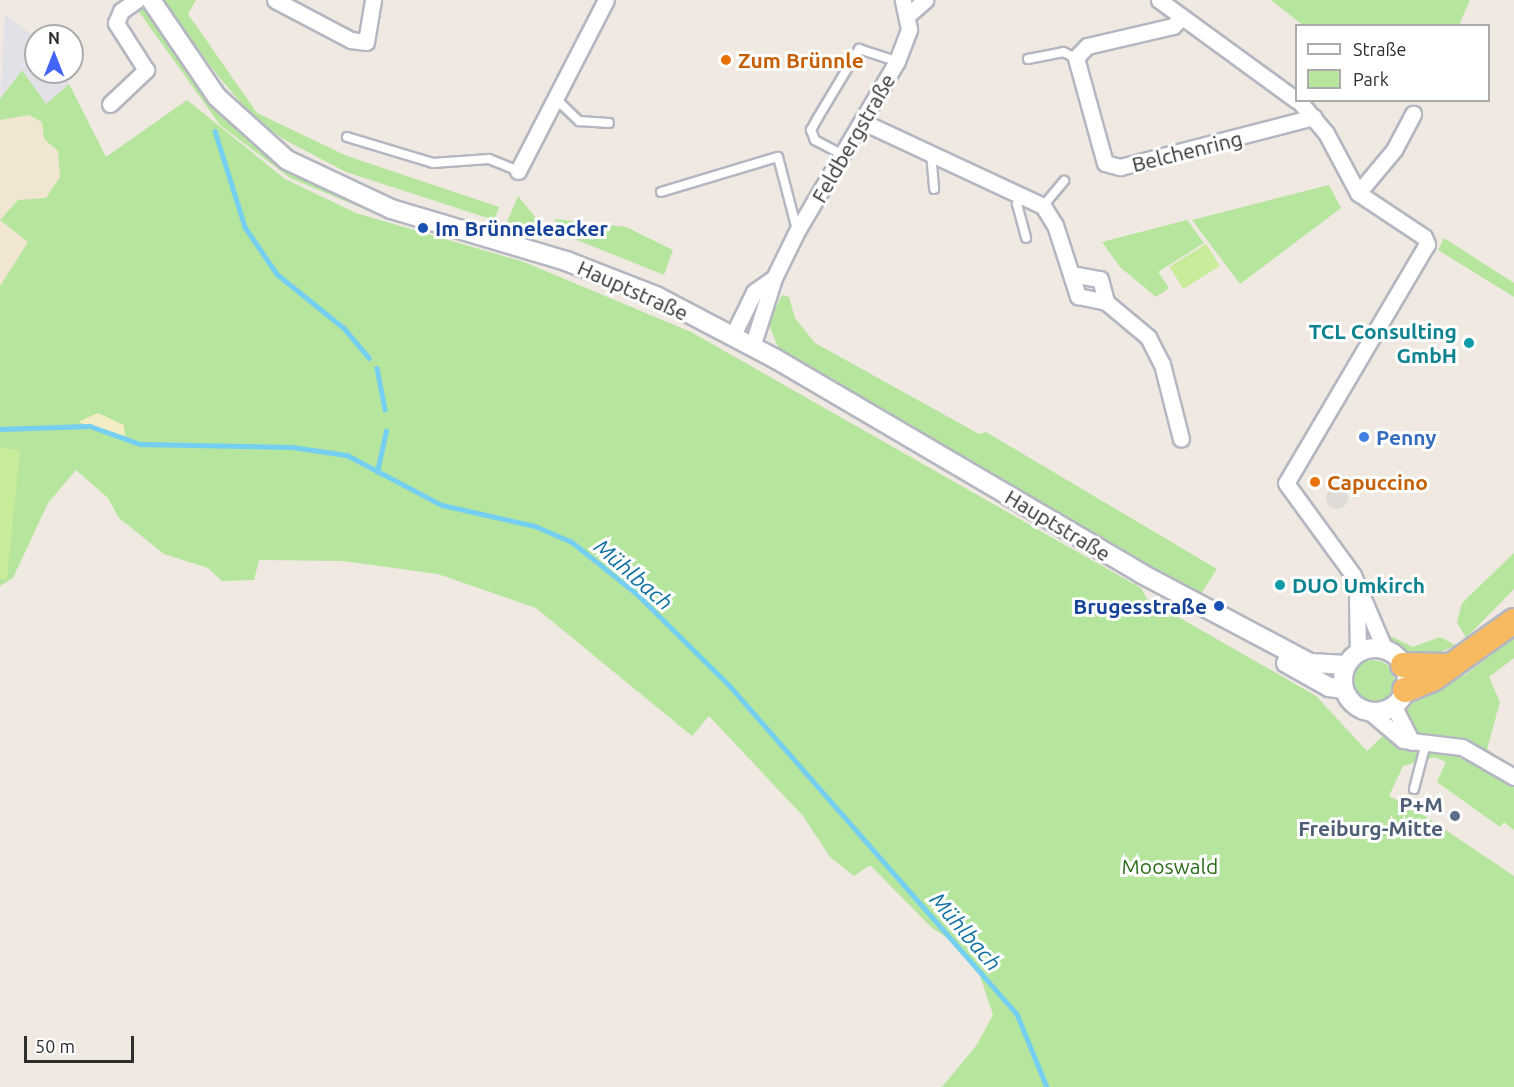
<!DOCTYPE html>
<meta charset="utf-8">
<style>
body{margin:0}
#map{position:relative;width:1514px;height:1087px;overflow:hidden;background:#efe9e1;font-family:Ubuntu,sans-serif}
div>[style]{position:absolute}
.industrial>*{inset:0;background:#e3e1e8}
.education>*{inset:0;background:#f0e6d1}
.green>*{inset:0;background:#b6e59e}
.round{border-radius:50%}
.sand>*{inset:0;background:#f3ecc5}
.pitch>*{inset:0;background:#c9ec9a;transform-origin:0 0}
.plaza>*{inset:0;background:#dfdcd8}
.stream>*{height:4.5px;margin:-2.25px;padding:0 2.25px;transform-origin:2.25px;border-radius:2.25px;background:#75cff0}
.roads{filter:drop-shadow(2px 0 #b4b7c1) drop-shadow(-2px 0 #b4b7c1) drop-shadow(0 2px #b4b7c1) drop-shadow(0 -2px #b4b7c1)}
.service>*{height:8px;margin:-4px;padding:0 4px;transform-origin:4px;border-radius:4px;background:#fff}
.minor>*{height:15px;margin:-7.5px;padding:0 7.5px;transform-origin:7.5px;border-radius:7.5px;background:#fff}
.tertiary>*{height:18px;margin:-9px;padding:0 9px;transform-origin:9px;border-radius:9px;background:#fff}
.tertiary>.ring{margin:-9px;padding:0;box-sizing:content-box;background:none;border:18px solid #fff;border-radius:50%}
.trunk>*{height:24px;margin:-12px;padding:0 12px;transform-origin:12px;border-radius:12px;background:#f8ba60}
.dots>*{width:16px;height:16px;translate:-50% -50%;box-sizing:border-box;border:3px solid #fff;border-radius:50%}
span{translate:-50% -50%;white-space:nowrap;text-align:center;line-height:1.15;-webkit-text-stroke:6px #fff;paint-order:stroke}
.food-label{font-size:21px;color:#c56008;font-weight:700}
.left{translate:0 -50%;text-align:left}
.street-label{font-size:21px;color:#2e2e2e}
.transit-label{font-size:21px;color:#164399;font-weight:700}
.right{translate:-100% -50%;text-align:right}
.culture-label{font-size:21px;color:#0d838f;font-weight:700}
.shop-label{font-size:21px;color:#366cbe;font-weight:700}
.service-label{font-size:21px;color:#4e5e75;font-weight:700}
.park-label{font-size:21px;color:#2c6e1b}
.water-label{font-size:22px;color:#0d6fa3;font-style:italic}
.legend{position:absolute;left:1295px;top:24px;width:195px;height:78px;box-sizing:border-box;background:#fff;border:2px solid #ababab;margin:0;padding:8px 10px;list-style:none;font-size:18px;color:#2e2e2e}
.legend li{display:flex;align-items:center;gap:12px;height:30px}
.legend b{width:30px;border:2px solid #ababab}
.north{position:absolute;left:24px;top:24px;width:60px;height:60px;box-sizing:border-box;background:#fff;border:2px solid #ababab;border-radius:50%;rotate:0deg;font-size:16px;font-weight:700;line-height:24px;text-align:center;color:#2e2e2e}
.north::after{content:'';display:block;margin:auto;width:21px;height:27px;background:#4264fb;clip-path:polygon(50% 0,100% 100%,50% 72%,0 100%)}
.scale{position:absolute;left:24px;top:1036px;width:110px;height:27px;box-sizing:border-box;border:3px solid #2e2e2e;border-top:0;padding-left:8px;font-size:18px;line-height:21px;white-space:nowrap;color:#2e2e2e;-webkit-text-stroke:4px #fff;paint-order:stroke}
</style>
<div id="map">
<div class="industrial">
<div style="clip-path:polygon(5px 14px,36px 38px,36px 72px,62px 72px,69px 84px,46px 105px,22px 71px,0 99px)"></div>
</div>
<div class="education">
<div style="clip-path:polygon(22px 70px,46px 104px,69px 84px,106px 157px,0 345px,0 99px)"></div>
</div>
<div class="green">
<div style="clip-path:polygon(162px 0,196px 0,188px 14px,257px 113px,347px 156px,499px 207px,494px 220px,346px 172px,283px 139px,254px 118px,218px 76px)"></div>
<div style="clip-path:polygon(1271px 0,1470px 0,1459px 25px,1304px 26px)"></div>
<div style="clip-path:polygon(148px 8px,213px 105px,257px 146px,382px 212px,381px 216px,290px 178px,220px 125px,137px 9px)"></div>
<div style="clip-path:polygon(22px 70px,46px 104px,69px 84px,106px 157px,187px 100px,285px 179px,356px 213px,524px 262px,691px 332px,1141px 588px,1147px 599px,1316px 696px,1367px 751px,1402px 718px,1415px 692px,1465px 675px,1514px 638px,1514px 658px,1489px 677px,1500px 702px,1487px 749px,1514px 768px,1514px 830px,1504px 822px,1500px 827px,1437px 782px,1446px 762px,1435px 757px,1403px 766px,1389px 796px,1410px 807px,1416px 797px,1422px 800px,1416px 810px,1514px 876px,1514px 1087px,942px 1087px,976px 1046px,993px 1015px,980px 976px,955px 943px,932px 928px,870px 865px,854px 876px,830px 857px,803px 816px,709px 716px,692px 736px,536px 608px,438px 574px,343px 561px,259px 560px,254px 580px,222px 581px,208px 568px,164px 554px,119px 518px,108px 498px,76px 470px,48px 503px,13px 578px,0 586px,0 286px,28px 242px,0 220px,18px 200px,46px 198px,60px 177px,58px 151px,44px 139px,42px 122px,29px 115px,0 120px,0 99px)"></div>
<div style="clip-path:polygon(1329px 185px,1341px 208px,1240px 284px,1192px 220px)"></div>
<div style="clip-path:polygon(518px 196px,542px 225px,543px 239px,505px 227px)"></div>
<div style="clip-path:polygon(555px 219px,626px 227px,673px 250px,664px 275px,557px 232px)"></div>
<div style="clip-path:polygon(1187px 220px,1204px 243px,1158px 272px,1169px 288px,1156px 297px,1120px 267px,1102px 242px)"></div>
<div style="clip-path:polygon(1444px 238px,1514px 283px,1514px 297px,1438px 250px)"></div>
<div style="clip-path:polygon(782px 295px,789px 297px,795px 318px,815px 343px,979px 434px,986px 432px,1217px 569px,1199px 597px,780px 351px,768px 323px)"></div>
<div style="clip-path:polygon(1514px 553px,1514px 589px,1466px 638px,1457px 622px,1462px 603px)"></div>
<div style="clip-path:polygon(1384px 633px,1413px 647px,1440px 637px,1455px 645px,1432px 657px,1405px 656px,1387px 643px)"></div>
<div class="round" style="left:1351px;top:660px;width:44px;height:44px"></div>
</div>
<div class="sand">
<div style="clip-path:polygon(98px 413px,124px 425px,125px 436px,78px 422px)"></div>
</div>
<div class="pitch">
<div style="left:1206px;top:244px;width:26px;height:43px;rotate:58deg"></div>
<div style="clip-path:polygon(0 448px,20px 450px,7px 579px,0 579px)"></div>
</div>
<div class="plaza">
<div class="round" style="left:1326px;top:487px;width:22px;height:22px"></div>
</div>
<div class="stream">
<div style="left:215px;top:131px;width:101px;rotate:72.6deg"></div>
<div style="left:245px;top:227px;width:57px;rotate:55.8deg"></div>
<div style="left:277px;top:274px;width:86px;rotate:38.9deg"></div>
<div style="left:344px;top:328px;width:39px;rotate:50deg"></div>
<div style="left:377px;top:368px;width:42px;rotate:79deg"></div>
<div style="left:0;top:429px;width:90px;rotate:-1.9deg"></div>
<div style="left:90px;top:426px;width:53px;rotate:19.8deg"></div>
<div style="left:140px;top:444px;width:152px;rotate:1.1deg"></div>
<div style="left:292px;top:447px;width:56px;rotate:8.3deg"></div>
<div style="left:347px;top:455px;width:107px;rotate:27.8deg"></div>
<div style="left:442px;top:505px;width:95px;rotate:12.7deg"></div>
<div style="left:535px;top:526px;width:40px;rotate:23.4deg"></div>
<div style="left:572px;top:542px;width:83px;rotate:38.7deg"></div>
<div style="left:637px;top:594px;width:129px;rotate:44.7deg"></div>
<div style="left:729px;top:685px;width:437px;rotate:48.8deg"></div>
<div style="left:1017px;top:1014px;width:79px;rotate:67.7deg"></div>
<div style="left:377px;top:472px;width:42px;rotate:-77.6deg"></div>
</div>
<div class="roads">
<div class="service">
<div style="left:1028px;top:59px;width:36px;rotate:-11deg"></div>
<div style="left:1063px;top:52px;width:14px;rotate:25deg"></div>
<div style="left:556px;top:99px;width:32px;rotate:44deg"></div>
<div style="left:579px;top:121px;width:30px;rotate:4deg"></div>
<div style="left:347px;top:137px;width:90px;rotate:16.8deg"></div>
<div style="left:433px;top:163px;width:56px;rotate:-4.1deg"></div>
<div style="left:489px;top:159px;width:31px;rotate:22deg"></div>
<div style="left:931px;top:153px;width:36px;rotate:85deg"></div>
<div style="left:843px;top:155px;width:32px;rotate:-152deg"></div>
<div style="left:815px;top:140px;width:11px;rotate:-112deg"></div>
<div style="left:811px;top:130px;width:13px;rotate:-61deg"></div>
<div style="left:817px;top:119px;width:82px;rotate:-59deg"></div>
<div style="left:859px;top:49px;width:40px;rotate:18deg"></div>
<div style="left:661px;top:192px;width:122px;rotate:-16.7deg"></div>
<div style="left:778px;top:157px;width:75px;rotate:75.4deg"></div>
<div style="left:1023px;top:195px;width:11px;rotate:124deg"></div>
<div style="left:1017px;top:204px;width:35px;rotate:75deg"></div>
<div style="left:1043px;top:206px;width:33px;rotate:-50deg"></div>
<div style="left:1414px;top:789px;width:48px;rotate:-75.4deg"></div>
</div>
<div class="minor">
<div style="left:275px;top:0;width:86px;rotate:27.8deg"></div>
<div style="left:351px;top:40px;width:15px;rotate:8deg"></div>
<div style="left:366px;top:42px;width:43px;rotate:-80.5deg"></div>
<div style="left:1159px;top:0;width:170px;rotate:36.1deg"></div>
<div style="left:908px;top:15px;width:23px;rotate:-41deg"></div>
<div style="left:1182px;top:17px;width:13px;rotate:135deg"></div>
<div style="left:1173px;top:26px;width:88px;rotate:166.9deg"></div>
<div style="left:1087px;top:46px;width:16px;rotate:133deg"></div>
<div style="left:1076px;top:58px;width:109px;rotate:74.6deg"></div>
<div style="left:1105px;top:163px;width:16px;rotate:15deg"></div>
<div style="left:1120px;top:167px;width:200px;rotate:-14.5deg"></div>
<div style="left:1298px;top:100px;width:43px;rotate:49.7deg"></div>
<div style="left:1326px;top:133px;width:68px;rotate:61.9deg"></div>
<div style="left:1358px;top:193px;width:79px;rotate:33.7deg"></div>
<div style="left:1424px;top:237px;width:8px;rotate:67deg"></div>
<div style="left:1427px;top:244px;width:277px;rotate:120.5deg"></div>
<div style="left:1286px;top:483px;width:114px;rotate:53.9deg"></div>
<div style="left:1353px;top:575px;width:82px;rotate:66.9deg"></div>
<div style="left:110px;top:104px;width:50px;rotate:-43.4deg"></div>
<div style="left:146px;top:70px;width:56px;rotate:-122.6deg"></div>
<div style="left:116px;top:23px;width:13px;rotate:-67deg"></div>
<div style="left:121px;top:11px;width:19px;rotate:-35deg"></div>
<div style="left:863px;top:122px;width:199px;rotate:25deg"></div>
<div style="left:1043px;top:206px;width:22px;rotate:58deg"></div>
<div style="left:1055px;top:225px;width:75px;rotate:72.1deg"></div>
<div style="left:1078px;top:296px;width:29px;rotate:12deg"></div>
<div style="left:1106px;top:302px;width:55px;rotate:39.8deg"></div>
<div style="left:1148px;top:337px;width:30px;rotate:63deg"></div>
<div style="left:1162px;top:364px;width:77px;rotate:75.8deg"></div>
<div style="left:518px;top:171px;width:192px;rotate:-62.8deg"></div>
<div style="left:1358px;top:193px;width:56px;rotate:-50.1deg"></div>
<div style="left:1394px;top:150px;width:41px;rotate:-62.2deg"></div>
<div style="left:1071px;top:274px;width:29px;rotate:10deg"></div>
<div style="left:1100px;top:279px;width:24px;rotate:75deg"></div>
<div style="left:732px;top:337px;width:50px;rotate:-63.9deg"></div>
<div style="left:754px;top:292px;width:24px;rotate:-35deg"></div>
<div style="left:752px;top:347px;width:72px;rotate:-72.3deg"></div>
<div style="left:774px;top:278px;width:52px;rotate:-63.9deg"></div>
<div style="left:797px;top:231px;width:197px;rotate:-59.5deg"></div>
<div style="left:897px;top:61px;width:34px;rotate:-69deg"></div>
<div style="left:909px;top:29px;width:30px;rotate:-102deg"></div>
<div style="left:1357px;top:598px;width:55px;rotate:89deg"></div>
<div style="left:1394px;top:707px;width:39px;rotate:63deg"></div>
<div style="left:1370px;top:712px;width:43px;rotate:40.3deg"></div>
<div style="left:1403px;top:740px;width:59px;rotate:6.8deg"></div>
<div style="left:1462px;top:747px;width:60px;rotate:30deg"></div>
</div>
<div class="tertiary">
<div style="left:151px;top:0;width:117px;rotate:55.8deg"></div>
<div style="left:217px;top:97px;width:94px;rotate:42deg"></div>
<div style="left:287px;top:160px;width:115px;rotate:25.2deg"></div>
<div style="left:391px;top:209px;width:183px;rotate:16.5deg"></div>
<div style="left:566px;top:261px;width:97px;rotate:21.3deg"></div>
<div style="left:656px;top:296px;width:136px;rotate:27.7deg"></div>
<div style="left:776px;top:359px;width:424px;rotate:30.4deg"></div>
<div style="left:1142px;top:574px;width:190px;rotate:27.9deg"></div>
<div style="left:1310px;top:663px;width:36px;rotate:3deg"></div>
<div class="ring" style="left:1343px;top:648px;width:46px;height:46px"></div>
<div style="left:1286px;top:663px;width:49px;rotate:29.2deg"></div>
<div style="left:1329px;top:687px;width:15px;rotate:8deg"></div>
</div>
<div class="trunk">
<div style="left:1403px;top:665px;width:44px;rotate:1.3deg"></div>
<div style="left:1405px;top:690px;width:31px;rotate:-22deg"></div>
<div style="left:1434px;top:678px;width:98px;rotate:-35.5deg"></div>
</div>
</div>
<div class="dots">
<div style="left:726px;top:60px;background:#e8710a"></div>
<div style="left:423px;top:228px;background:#1a4fb4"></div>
<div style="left:1469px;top:343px;background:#0f9aa8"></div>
<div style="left:1364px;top:437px;background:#3f7fe0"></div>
<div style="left:1315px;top:482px;background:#e8710a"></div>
<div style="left:1280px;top:585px;background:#0f9aa8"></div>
<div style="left:1219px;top:606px;background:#1a4fb4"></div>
<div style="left:1455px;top:816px;background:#5c6f8a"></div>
</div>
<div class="food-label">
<span class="left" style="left:738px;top:60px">Zum Brünnle</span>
<span class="left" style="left:1327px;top:482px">Capuccino</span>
</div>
<div class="street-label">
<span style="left:853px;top:138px;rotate:-60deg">Feldbergstraße</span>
<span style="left:1187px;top:151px;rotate:-14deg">Belchenring</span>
<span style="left:633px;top:290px;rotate:24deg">Hauptstraße</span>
<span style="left:1058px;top:525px;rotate:31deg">Hauptstraße</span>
</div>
<div class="transit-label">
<span class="left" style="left:435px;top:228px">Im Brünneleacker</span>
<span class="right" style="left:1207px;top:606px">Brugesstraße</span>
</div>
<div class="culture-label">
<span class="right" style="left:1457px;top:343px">TCL Consulting<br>GmbH</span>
<span class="left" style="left:1292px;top:585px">DUO Umkirch</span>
</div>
<div class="shop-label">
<span class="left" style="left:1376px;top:437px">Penny</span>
</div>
<div class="service-label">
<span class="right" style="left:1443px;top:816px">P+M<br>Freiburg-Mitte</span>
</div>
<div class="park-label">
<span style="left:1170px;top:866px">Mooswald</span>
</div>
<div class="water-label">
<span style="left:634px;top:574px;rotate:41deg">Mühlbach</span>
<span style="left:966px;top:931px;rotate:49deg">Mühlbach</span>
</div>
<ul class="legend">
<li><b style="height:8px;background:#fff"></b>Straße</li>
<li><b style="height:16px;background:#b6e59e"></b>Park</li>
</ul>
<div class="north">N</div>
<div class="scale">50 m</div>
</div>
